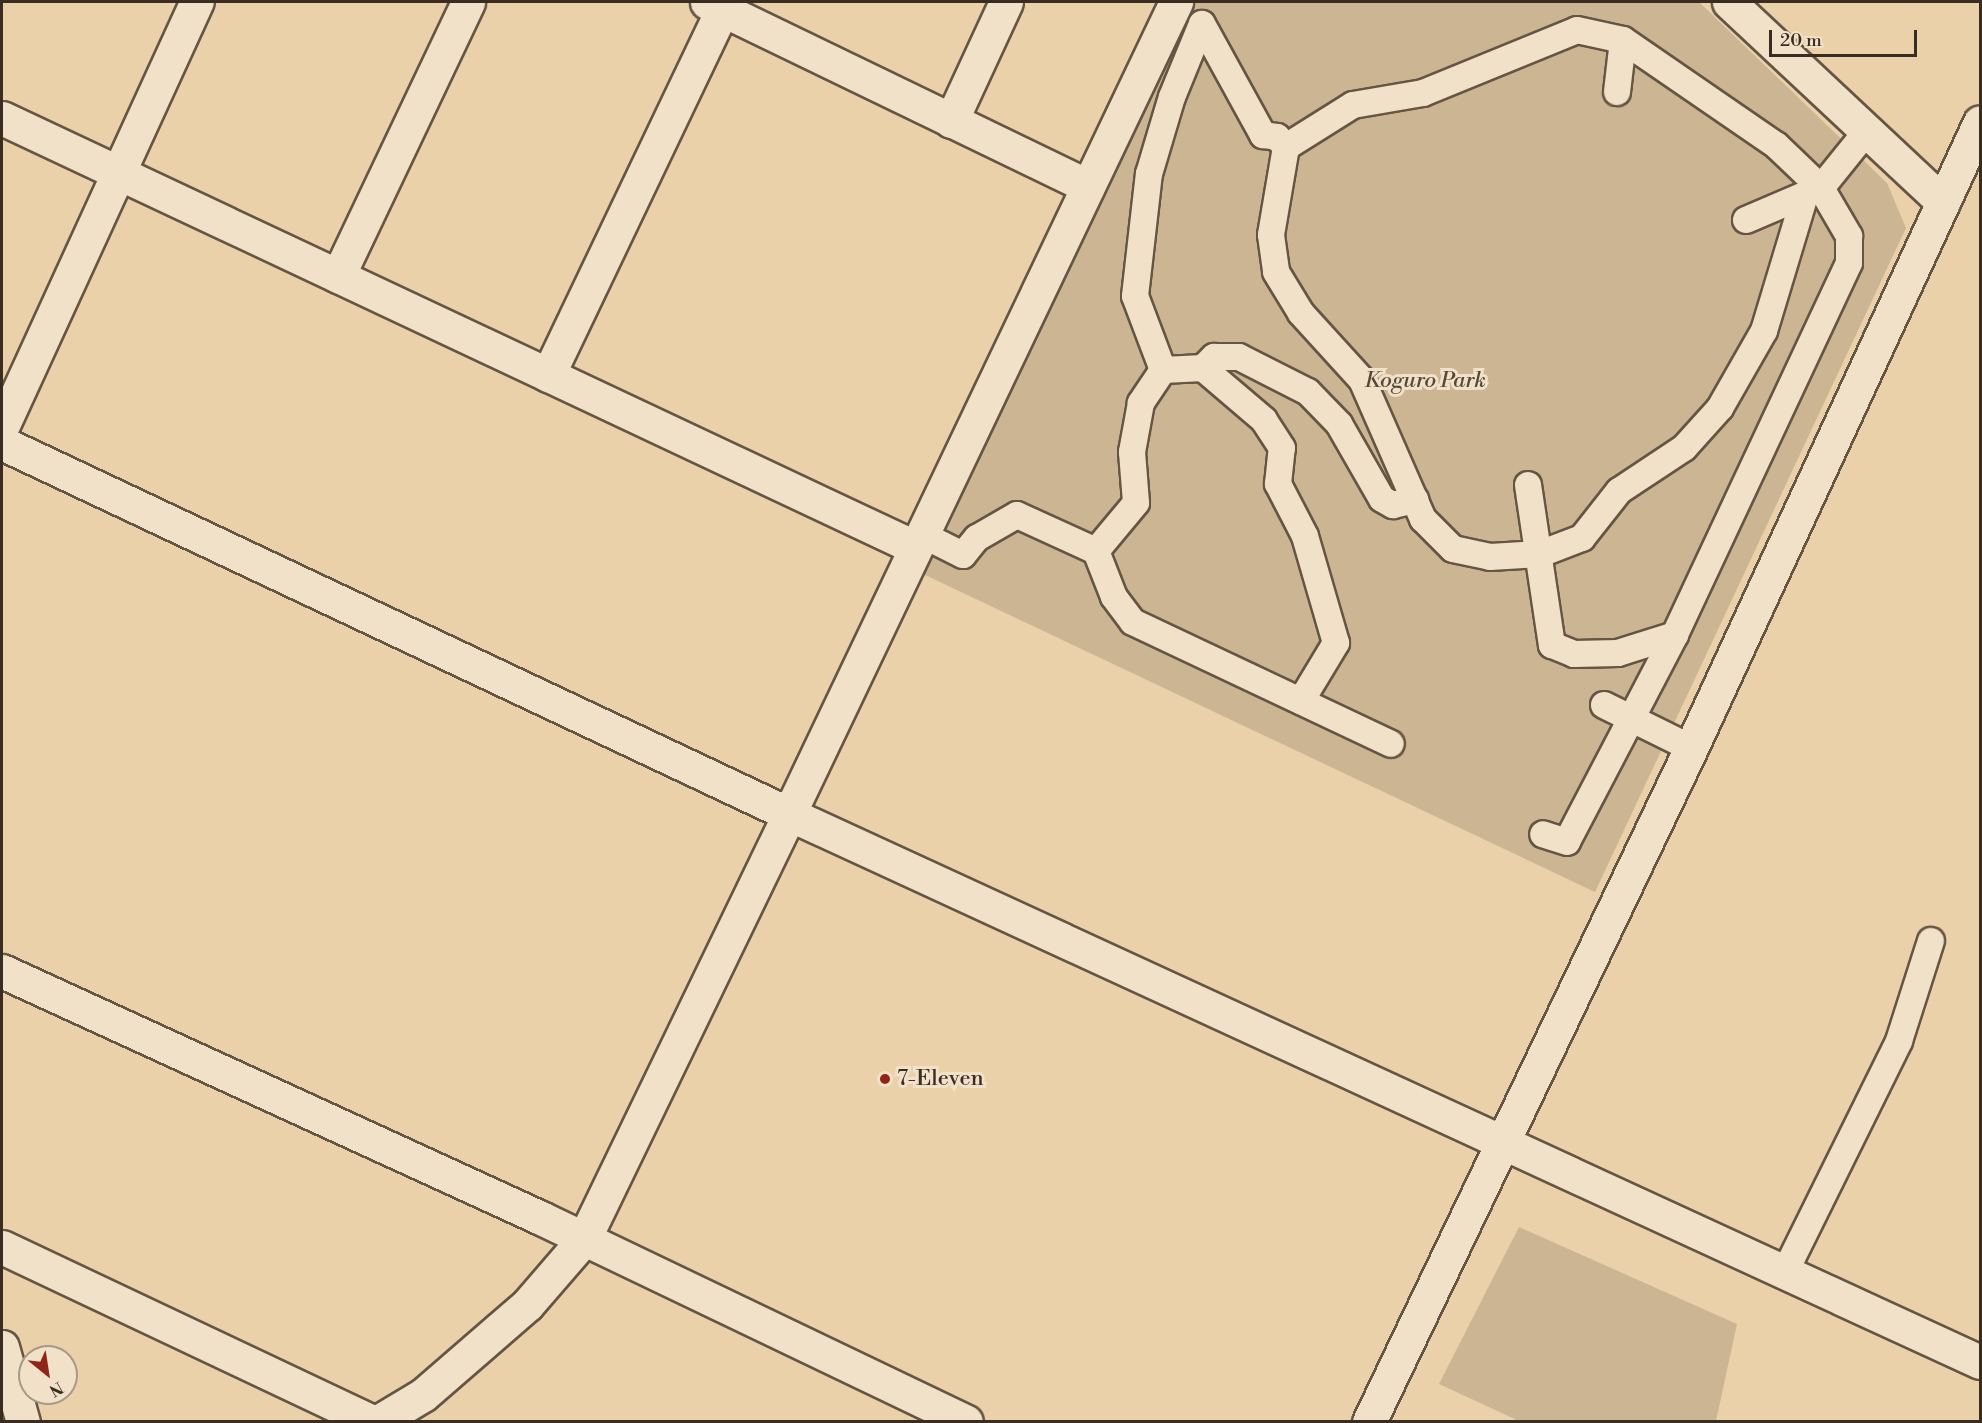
<!DOCTYPE html>
<style>
body{margin:0}
#map{position:relative;width:1982px;height:1423px;overflow:hidden;background:#ead1aa;font-family:"Libre Bodoni",serif}
div>[style]{position:absolute}
.green>*{inset:0;background:#ccb593}
.roads{filter:drop-shadow(2px 0 #655543) drop-shadow(-2px 0 #655543) drop-shadow(0 2px #655543) drop-shadow(0 -2px #655543)}
.lane>*{height:26px;margin:-13px;padding:0 13px;transform-origin:13px;border-radius:13px;background:#f1e1c8}
.street>*{height:33px;margin:-16.5px;padding:0 16.5px;transform-origin:16.5px;border-radius:16.5px;background:#f1e1c8}
.secondary>*{height:33px;margin:-16.5px;padding:0 16.5px;transform-origin:16.5px;border-radius:16.5px;background:#f1e1c8}
.dots>*{width:16px;height:16px;translate:-50% -50%;box-sizing:border-box;border:3px solid #f1e1c8;border-radius:50%}
span{translate:-50% -50%;white-space:nowrap;text-align:center;line-height:1.15;-webkit-text-stroke:6px #f1e1c8;paint-order:stroke}
.park-label{font-size:22px;color:#564738;font-style:italic}
.poi-label{font-size:22px;color:#392c21}
.left{translate:0 -50%;text-align:left}
.frame{position:absolute;inset:0;border:3px solid #392c21;pointer-events:none}
.north{position:absolute;left:18px;top:1345px;width:60px;height:60px;box-sizing:border-box;background:#f1e1c8;border:2px solid #a79985;border-radius:50%;rotate:150deg;font-size:16px;font-weight:700;line-height:24px;text-align:center;color:#392c21}
.north::after{content:'';display:block;margin:auto;width:21px;height:27px;background:#8f2418;clip-path:polygon(50% 0,100% 100%,50% 72%,0 100%)}
.scale{position:absolute;left:1769px;top:30px;width:148px;height:27px;box-sizing:border-box;border:3px solid #392c21;border-top:0;padding-left:8px;font-size:18px;line-height:21px;white-space:nowrap;color:#392c21;-webkit-text-stroke:4px #f1e1c8;paint-order:stroke}
</style>
<div id="map">
<div class="green">
<div style="clip-path:polygon(1195px 2px,1699px 2px,1887px 183px,1906px 228px,1595px 892px,923px 574px)"></div>
<div style="clip-path:polygon(1519px 1227px,1737px 1324px,1716px 1421px,1519px 1421px,1439px 1384px)"></div>
</div>
<div class="roads">
<div class="lane">
<div style="left:1617px;top:92px;width:52px;rotate:-83.4deg"></div>
<div style="left:1286px;top:147px;width:79px;rotate:-32.1deg"></div>
<div style="left:1353px;top:105px;width:71px;rotate:-9.7deg"></div>
<div style="left:1423px;top:93px;width:166px;rotate:-22.2deg"></div>
<div style="left:1577px;top:30px;width:47px;rotate:12.3deg"></div>
<div style="left:1623px;top:40px;width:186px;rotate:34.5deg"></div>
<div style="left:1776px;top:145px;width:62px;rotate:43.7deg"></div>
<div style="left:1821px;top:188px;width:56px;rotate:59.7deg"></div>
<div style="left:1849px;top:236px;width:27px;rotate:90deg"></div>
<div style="left:1849px;top:263px;width:411px;rotate:115.1deg"></div>
<div style="left:1675px;top:635px;width:233px;rotate:117.6deg"></div>
<div style="left:1567px;top:842px;width:25px;rotate:-162deg"></div>
<div style="left:1746px;top:220px;width:82px;rotate:-23.1deg"></div>
<div style="left:1821px;top:188px;width:73px;rotate:-51.1deg"></div>
<div style="left:1203px;top:368px;width:16px;rotate:-45deg"></div>
<div style="left:1214px;top:357px;width:25px"></div>
<div style="left:1239px;top:357px;width:77px;rotate:26.9deg"></div>
<div style="left:1308px;top:392px;width:45px;rotate:45.9deg"></div>
<div style="left:1339px;top:424px;width:86px;rotate:60.2deg"></div>
<div style="left:1382px;top:499px;width:13px;rotate:29deg"></div>
<div style="left:1393px;top:505px;width:23px;rotate:-13deg"></div>
<div style="left:1163px;top:370px;width:79px;rotate:-110.7deg"></div>
<div style="left:1135px;top:296px;width:123px;rotate:-83.5deg"></div>
<div style="left:1149px;top:174px;width:80px;rotate:-73.4deg"></div>
<div style="left:1172px;top:97px;width:79px;rotate:-67.7deg"></div>
<div style="left:1202px;top:24px;width:127px;rotate:61.2deg"></div>
<div style="left:1263px;top:135px;width:14px;rotate:8deg"></div>
<div style="left:1277px;top:137px;width:13px;rotate:48deg"></div>
<div style="left:1286px;top:147px;width:89px;rotate:99.7deg"></div>
<div style="left:1271px;top:235px;width:37px;rotate:82deg"></div>
<div style="left:1276px;top:272px;width:48px;rotate:58.6deg"></div>
<div style="left:1301px;top:313px;width:91px;rotate:47.7deg"></div>
<div style="left:1362px;top:380px;width:152px;rotate:66.3deg"></div>
<div style="left:1423px;top:519px;width:42px;rotate:45deg"></div>
<div style="left:1453px;top:549px;width:38px;rotate:12deg"></div>
<div style="left:1490px;top:557px;width:50px;rotate:-3.4deg"></div>
<div style="left:1540px;top:554px;width:45px;rotate:-20.9deg"></div>
<div style="left:1582px;top:538px;width:60px;rotate:-51.8deg"></div>
<div style="left:1619px;top:491px;width:78px;rotate:-33.5deg"></div>
<div style="left:1684px;top:448px;width:54px;rotate:-48deg"></div>
<div style="left:1720px;top:408px;width:89px;rotate:-60.3deg"></div>
<div style="left:1764px;top:331px;width:142px;rotate:-73.2deg"></div>
<div style="left:1528px;top:485px;width:162px;rotate:81.5deg"></div>
<div style="left:1552px;top:645px;width:24px;rotate:22deg"></div>
<div style="left:1574px;top:654px;width:44px;rotate:-1.3deg"></div>
<div style="left:1618px;top:653px;width:60px;rotate:-17.5deg"></div>
<div style="left:921px;top:534px;width:47px;rotate:26.6deg"></div>
<div style="left:963px;top:555px;width:22px;rotate:-51deg"></div>
<div style="left:977px;top:538px;width:46px;rotate:-29.9deg"></div>
<div style="left:1017px;top:515px;width:87px;rotate:24.5deg"></div>
<div style="left:1301px;top:701px;width:68px;rotate:-58.9deg"></div>
<div style="left:1336px;top:643px;width:111px;rotate:-106.2deg"></div>
<div style="left:1305px;top:536px;width:59px;rotate:-117.4deg"></div>
<div style="left:1278px;top:484px;width:36px;rotate:-84deg"></div>
<div style="left:1282px;top:448px;width:33px;rotate:-123deg"></div>
<div style="left:1264px;top:420px;width:80px;rotate:-139.6deg"></div>
<div style="left:1203px;top:368px;width:40px;rotate:177.1deg"></div>
<div style="left:1163px;top:370px;width:40px;rotate:124deg"></div>
<div style="left:1141px;top:403px;width:50px;rotate:100.4deg"></div>
<div style="left:1132px;top:452px;width:51px;rotate:85.5deg"></div>
<div style="left:1136px;top:503px;width:62px;rotate:129.8deg"></div>
<div style="left:1096px;top:551px;width:49px;rotate:68.6deg"></div>
<div style="left:1114px;top:597px;width:31px;rotate:53deg"></div>
<div style="left:1133px;top:622px;width:285px;rotate:25.3deg"></div>
<div style="left:1604px;top:705px;width:97px;rotate:26.3deg"></div>
<div style="left:1786px;top:1270px;width:255px;rotate:-63.7deg"></div>
<div style="left:1899px;top:1041px;width:105px;rotate:-72.3deg"></div>
</div>
<div class="street">
<div style="left:707px;top:2px;width:423px;rotate:25.8deg"></div>
<div style="left:1729px;top:2px;width:293px;rotate:43.1deg"></div>
<div style="left:2px;top:118px;width:1008px;rotate:25.19deg"></div>
<div style="left:951px;top:121px;width:131px;rotate:-65.2deg"></div>
<div style="left:338px;top:276px;width:303px;rotate:-64.6deg"></div>
<div style="left:548px;top:375px;width:413px;rotate:-64.5deg"></div>
<div style="left:2px;top:427px;width:468px;rotate:-65.4deg"></div>
<div style="left:789px;top:814px;width:900px;rotate:-64.52deg"></div>
<div style="left:2px;top:971px;width:593px;rotate:24.62deg"></div>
<div style="left:541px;top:1218px;width:471px;rotate:25.6deg"></div>
<div style="left:2px;top:1247px;width:409px;rotate:25.3deg"></div>
<div style="left:2px;top:1347px;width:78px;rotate:74.4deg"></div>
<div style="left:1369px;top:1422px;width:747px;rotate:-64.46deg"></div>
<div style="left:1691px;top:748px;width:689px;rotate:-65.22deg"></div>
</div>
<div class="secondary">
<div style="left:2px;top:443px;width:870px;rotate:25.24deg"></div>
<div style="left:789px;top:814px;width:1311px;rotate:24.71deg"></div>
<div style="left:378px;top:1422px;width:52px;rotate:-31deg"></div>
<div style="left:423px;top:1395px;width:138px;rotate:-40.9deg"></div>
<div style="left:527px;top:1305px;width:87px;rotate:-49.2deg"></div>
<div style="left:584px;top:1239px;width:472px;rotate:-64.2deg"></div>
</div>
</div>
<div class="dots">
<div style="left:885px;top:1079px;background:#8f2418"></div>
</div>
<div class="park-label">
<span style="left:1425px;top:381px">Koguro Park</span>
</div>
<div class="poi-label">
<span class="left" style="left:897px;top:1079px">7-Eleven</span>
</div>
<div class="frame"></div>
<div class="north">N</div>
<div class="scale">20 m</div>
</div>
